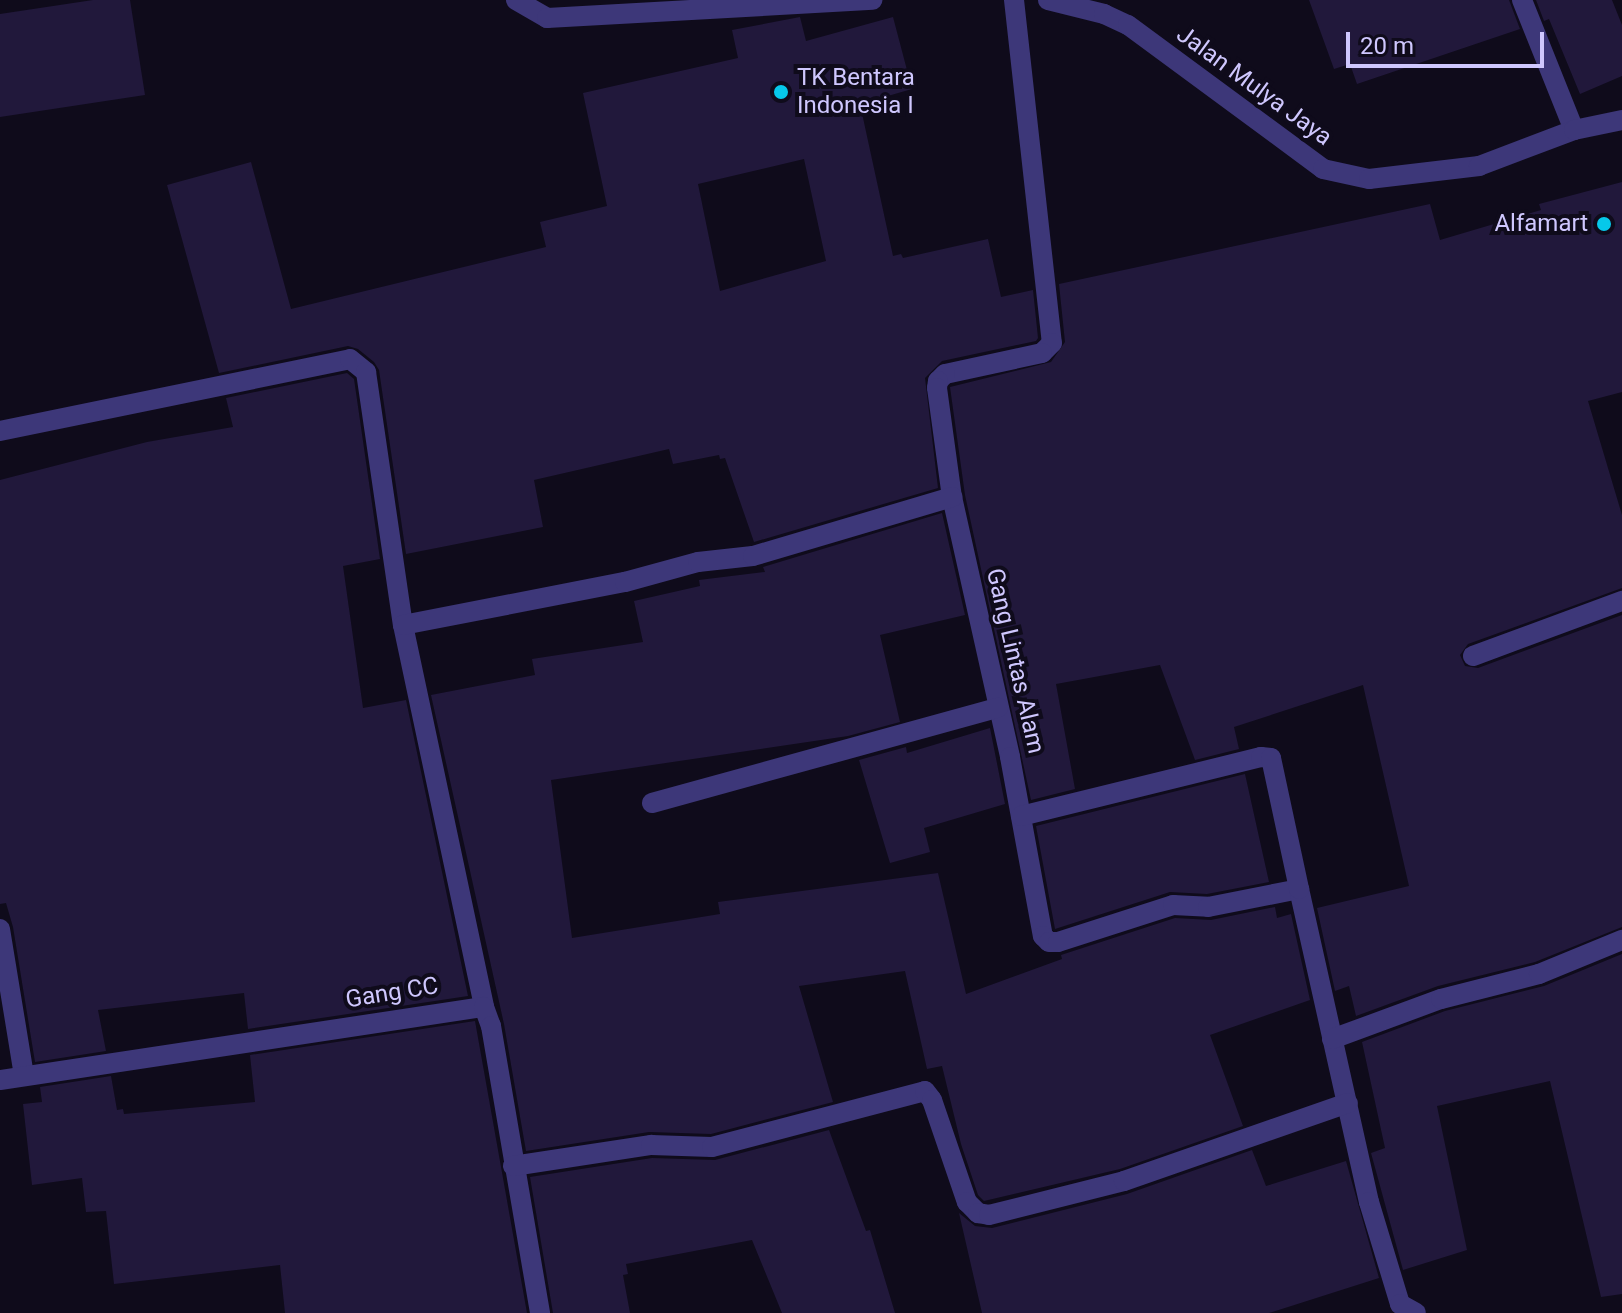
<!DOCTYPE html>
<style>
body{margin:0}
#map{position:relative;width:1622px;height:1313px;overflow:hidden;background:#0f0b1b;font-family:Roboto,sans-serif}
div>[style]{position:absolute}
.building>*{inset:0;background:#21183b}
.minor>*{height:20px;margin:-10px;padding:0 10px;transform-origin:10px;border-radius:10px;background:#3d3779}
.tertiary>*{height:20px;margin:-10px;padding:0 10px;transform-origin:10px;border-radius:10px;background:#3d3779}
.dots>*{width:22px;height:22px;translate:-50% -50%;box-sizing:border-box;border:4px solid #0f0b1b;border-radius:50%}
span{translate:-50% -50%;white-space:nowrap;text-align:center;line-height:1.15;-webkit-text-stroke:8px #0f0b1b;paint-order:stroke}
.poi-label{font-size:24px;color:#cfc7fe}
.left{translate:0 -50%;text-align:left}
.right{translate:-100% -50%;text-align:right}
.street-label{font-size:24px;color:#cfc7fe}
.scale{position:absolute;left:1346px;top:32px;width:198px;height:36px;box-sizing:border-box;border:4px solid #cfc7fe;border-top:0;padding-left:10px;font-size:24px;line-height:28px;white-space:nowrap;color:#cfc7fe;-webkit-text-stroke:6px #0f0b1b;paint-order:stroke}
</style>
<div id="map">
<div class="building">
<div style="clip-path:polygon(93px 0,130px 0,145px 95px,0 117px,0 14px)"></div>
<div style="clip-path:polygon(1309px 0,1509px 0,1520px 29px,1357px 84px,1350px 64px,1334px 69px)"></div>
<div style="clip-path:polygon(1536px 0,1612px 0,1622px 25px,1622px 76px,1580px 94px,1549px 19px,1544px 21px)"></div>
<div style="clip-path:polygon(evenodd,800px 17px,806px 41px,893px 17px,912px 89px,860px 104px,893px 256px,901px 254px,903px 258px,988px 239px,1001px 297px,1033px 290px,1038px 338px,1036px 341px,942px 361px,925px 378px,938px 488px,754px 542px,725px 458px,720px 459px,719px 455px,673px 464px,669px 449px,534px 480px,543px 527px,406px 554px,379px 370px,374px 362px,358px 349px,348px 346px,219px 373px,167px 185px,251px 162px,291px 309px,546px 247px,540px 222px,607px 206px,583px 93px,738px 58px,732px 30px,800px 17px,804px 159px,826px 261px,720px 291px,698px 184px,804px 159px)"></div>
<div style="clip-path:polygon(1622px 182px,1622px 392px,1588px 401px,1622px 515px,1622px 588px,1468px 644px,1460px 655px,1465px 666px,1478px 668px,1622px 615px,1622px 927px,1535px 962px,1438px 986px,1356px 1016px,1349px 986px,1335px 991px,1317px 908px,1409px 886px,1363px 685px,1234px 727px,1239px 749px,1195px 760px,1160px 665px,1056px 684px,1075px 789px,1031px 800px,965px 495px,950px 387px,1051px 362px,1065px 342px,1059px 284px,1430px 204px,1440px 240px,1541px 210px,1539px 204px)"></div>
<div style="clip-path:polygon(347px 373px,354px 379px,380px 559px,343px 566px,363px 708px,406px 700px,468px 996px,248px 1029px,244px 993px,98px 1010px,106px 1051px,35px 1062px,13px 927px,6px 903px,0 904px,0 480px,147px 442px,233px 427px,226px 398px)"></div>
<div style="clip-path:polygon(942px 513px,965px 615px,880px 635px,900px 722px,848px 736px,551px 780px,572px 938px,720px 914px,718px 902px,938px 873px,966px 994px,1062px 959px,1061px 955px,1175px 918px,1211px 920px,1275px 907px,1277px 918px,1291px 914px,1310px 1000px,1210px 1035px,1243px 1126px,1120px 1169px,984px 1201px,978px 1195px,961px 1144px,942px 1066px,927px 1069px,905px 971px,799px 986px,833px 1102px,711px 1134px,649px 1132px,526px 1151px,504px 1024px,431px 695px,535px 675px,532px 659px,643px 642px,634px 601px,700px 586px,699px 580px,765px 572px,763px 567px)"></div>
<div style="clip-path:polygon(990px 728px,1005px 804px,924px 828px,930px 852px,890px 863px,859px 760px,906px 747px,907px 753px)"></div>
<div style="clip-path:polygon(1245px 774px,1269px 882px,1207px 894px,1170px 892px,1055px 929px,1036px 826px)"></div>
<div style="clip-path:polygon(1622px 954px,1622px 1294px,1601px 1297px,1550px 1081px,1437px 1106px,1467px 1250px,1403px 1270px,1371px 1153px,1385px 1148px,1362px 1042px,1445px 1011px,1544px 986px)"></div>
<div style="clip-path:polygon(475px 1021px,527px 1313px,285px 1313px,280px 1265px,114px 1284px,106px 1211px,86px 1212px,82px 1178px,32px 1185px,23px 1104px,42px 1102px,40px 1087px,111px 1076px,117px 1110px,123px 1109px,124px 1114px,255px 1102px,250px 1055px)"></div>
<div style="clip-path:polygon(829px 1130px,866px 1231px,870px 1230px,895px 1313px,782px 1313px,752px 1240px,626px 1264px,628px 1274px,623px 1275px,630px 1313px,553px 1313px,530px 1177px,652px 1158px,715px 1160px)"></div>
<div style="clip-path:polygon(1252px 1150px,1266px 1186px,1346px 1161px,1379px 1278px,1269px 1313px,982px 1313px,959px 1213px,975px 1226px,992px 1228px,1127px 1194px)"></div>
</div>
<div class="minor">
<div style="left:1014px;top:0;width:345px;rotate:83.7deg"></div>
<div style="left:1052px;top:343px;width:14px;rotate:135deg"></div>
<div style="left:1042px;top:353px;width:99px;rotate:167.8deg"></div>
<div style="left:945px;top:374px;width:10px;rotate:135deg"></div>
<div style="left:938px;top:381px;width:7px;rotate:98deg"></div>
<div style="left:937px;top:388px;width:110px;rotate:82.2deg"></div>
<div style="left:952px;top:497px;width:266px;rotate:77.4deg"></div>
<div style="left:1010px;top:757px;width:182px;rotate:79.6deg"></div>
<div style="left:1043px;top:936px;width:8px;rotate:45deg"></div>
<div style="left:1049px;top:942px;width:9px"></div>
<div style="left:1058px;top:942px;width:121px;rotate:-17.8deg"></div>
<div style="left:1173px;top:905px;width:35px;rotate:3deg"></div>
<div style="left:1208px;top:907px;width:93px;rotate:-11.2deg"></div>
<div style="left:1299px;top:889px;width:321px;rotate:77.4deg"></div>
<div style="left:1369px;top:1202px;width:107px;rotate:73.1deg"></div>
<div style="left:1400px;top:1304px;width:18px;rotate:29deg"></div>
<div style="left:1522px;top:0;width:140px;rotate:68.2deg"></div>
<div style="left:0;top:431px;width:357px;rotate:-11.6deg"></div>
<div style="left:350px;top:359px;width:21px;rotate:39deg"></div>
<div style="left:366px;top:372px;width:256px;rotate:81.7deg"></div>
<div style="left:403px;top:625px;width:390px;rotate:78deg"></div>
<div style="left:403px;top:625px;width:226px;rotate:-11deg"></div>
<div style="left:625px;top:582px;width:76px;rotate:-15.3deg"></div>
<div style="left:698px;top:562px;width:55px;rotate:-6.2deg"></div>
<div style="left:753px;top:556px;width:208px;rotate:-16.5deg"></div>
<div style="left:1473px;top:656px;width:159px;rotate:-20.3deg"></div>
<div style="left:652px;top:803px;width:359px;rotate:-15.4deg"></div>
<div style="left:1021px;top:816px;width:247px;rotate:-13.8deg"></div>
<div style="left:1261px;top:757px;width:10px;rotate:6deg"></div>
<div style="left:1271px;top:758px;width:134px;rotate:77.9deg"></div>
<div style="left:0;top:929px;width:148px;rotate:80.7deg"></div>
<div style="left:1332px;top:1039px;width:116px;rotate:-20.2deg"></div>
<div style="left:1441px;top:999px;width:101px;rotate:-14.3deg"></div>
<div style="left:1539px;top:974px;width:90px;rotate:-22.3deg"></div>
<div style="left:0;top:1080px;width:489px;rotate:-8.6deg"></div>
<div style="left:484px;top:1007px;width:20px;rotate:70deg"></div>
<div style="left:491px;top:1026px;width:291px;rotate:80.3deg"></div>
<div style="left:513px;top:1166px;width:140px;rotate:-8.7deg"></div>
<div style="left:651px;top:1145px;width:61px;rotate:1.9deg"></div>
<div style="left:712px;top:1147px;width:220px;rotate:-14.7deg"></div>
<div style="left:925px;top:1091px;width:11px;rotate:52deg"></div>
<div style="left:932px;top:1100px;width:108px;rotate:71.1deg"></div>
<div style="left:967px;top:1202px;width:16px;rotate:45deg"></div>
<div style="left:978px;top:1213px;width:11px;rotate:10deg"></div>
<div style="left:989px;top:1215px;width:139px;rotate:-14.1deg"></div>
<div style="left:1124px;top:1181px;width:237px;rotate:-19.2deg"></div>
</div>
<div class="tertiary">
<div style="left:516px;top:0;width:36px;rotate:30deg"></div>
<div style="left:547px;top:18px;width:326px;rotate:-3.2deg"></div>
<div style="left:1048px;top:0;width:58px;rotate:14deg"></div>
<div style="left:1104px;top:14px;width:26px;rotate:25deg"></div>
<div style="left:1128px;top:25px;width:242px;rotate:36.4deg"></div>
<div style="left:1323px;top:169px;width:47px;rotate:12.3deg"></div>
<div style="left:1369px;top:179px;width:111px;rotate:-6.7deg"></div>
<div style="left:1479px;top:166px;width:102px;rotate:-20.8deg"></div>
<div style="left:1574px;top:130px;width:49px;rotate:-11.8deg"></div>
</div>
<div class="dots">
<div style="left:781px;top:92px;background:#06c8ea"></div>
<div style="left:1604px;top:224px;background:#06c8ea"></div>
</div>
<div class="poi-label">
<span class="left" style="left:797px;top:92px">TK Bentara<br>Indonesia I</span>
<span class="right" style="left:1588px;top:224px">Alfamart</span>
</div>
<div class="street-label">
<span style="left:1254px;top:86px;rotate:36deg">Jalan Mulya Jaya</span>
<span style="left:1015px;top:661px;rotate:77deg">Gang Lintas Alam</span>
<span style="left:392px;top:993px;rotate:-9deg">Gang CC</span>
</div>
<div class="scale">20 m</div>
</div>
